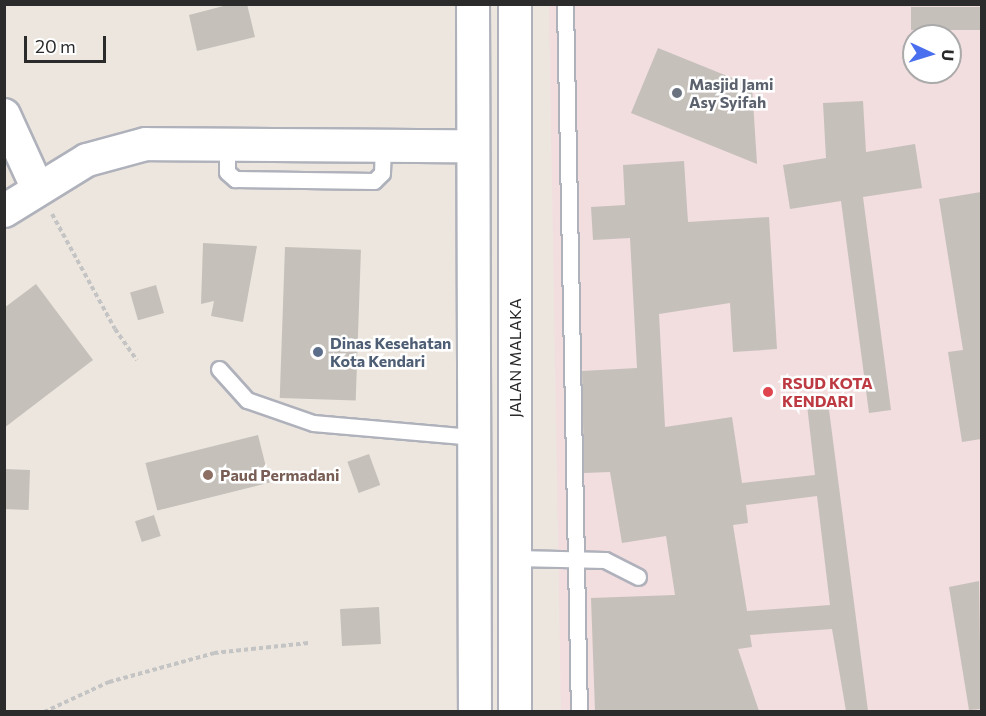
<!DOCTYPE html>
<style>
body{margin:0}
#map{position:relative;width:986px;height:716px;overflow:hidden;background:#ece6df;font-family:Commissioner,sans-serif}
div>[style]{position:absolute}
.medical>*{inset:0;background:#f2dddf}
.building>*{inset:0;background:#c5c0ba;transform-origin:0 0}
.path>*{height:4px;margin-top:-2px;transform-origin:0;background:repeating-linear-gradient(90deg,#c4c4c4 0 4.5px,transparent 0 7.5px)}
.roads{filter:drop-shadow(2px 0 #afb1bb) drop-shadow(-2px 0 #afb1bb) drop-shadow(0 2px #afb1bb) drop-shadow(0 -2px #afb1bb)}
.lane>*{height:15px;margin:-7.5px;padding:0 7.5px;transform-origin:7.5px;border-radius:7.5px;background:#fff}
.street>*{height:32px;margin:-16px;padding:0 16px;transform-origin:16px;border-radius:16px;background:#fff}
.dots>*{width:16px;height:16px;translate:-50% -50%;box-sizing:border-box;border:3px solid #fff;border-radius:50%}
span{translate:-50% -50%;white-space:nowrap;text-align:center;line-height:1.15;-webkit-text-stroke:5px #fff;paint-order:stroke}
.worship-label{font-size:16px;color:#5b616d;font-weight:700}
.left{translate:0 -50%;text-align:left}
.service-label{font-size:16px;color:#4e5e75;font-weight:700}
.street-label{font-size:16px;color:#2b2b2b}
.health-label{font-size:16px;color:#be3a42;font-weight:700}
.education-label{font-size:16px;color:#785e54;font-weight:700}
.frame{position:absolute;inset:0;border:6px solid #2b2b2b;pointer-events:none}
.north{position:absolute;left:902px;top:24px;width:60px;height:60px;box-sizing:border-box;background:#fff;border:2px solid #aaa;border-radius:50%;rotate:94deg;font-size:16px;font-weight:700;line-height:24px;text-align:center;color:#2b2b2b}
.north::after{content:'';display:block;margin:auto;width:21px;height:27px;background:#496fee;clip-path:polygon(50% 0,100% 100%,50% 72%,0 100%)}
.scale{position:absolute;left:24px;top:36px;width:82px;height:27px;box-sizing:border-box;border:3px solid #2b2b2b;border-top:0;padding-left:8px;font-size:18px;line-height:21px;white-space:nowrap;color:#2b2b2b;-webkit-text-stroke:4px #fff;paint-order:stroke}
</style>
<div id="map">
<div class="medical">
<div style="clip-path:polygon(evenodd,549px 5px,981px 5px,981px 711px,561px 711px,549px 5px,914px 36px,950px 36px,950px 72px,914px 72px,914px 36px)"></div>
</div>
<div class="building">
<div style="clip-path:polygon(231px 4px,247px 4px,255px 37px,197px 51px,189px 15px)"></div>
<div style="left:981px;top:7px;width:23px;height:70px;rotate:90deg"></div>
<div style="clip-path:polygon(658px 48px,752px 86px,757px 164px,631px 113px)"></div>
<div style="clip-path:polygon(863px 101px,866px 152px,915px 144px,922px 188px,863px 197px,891px 410px,869px 413px,841px 201px,790px 209px,783px 165px,826px 158px,823px 103px)"></div>
<div style="clip-path:polygon(evenodd,684px 161px,688px 222px,769px 217px,777px 349px,733px 352px,730px 303px,659px 314px,665px 427px,732px 417px,742px 483px,815px 475px,807px 405px,828px 402px,868px 711px,846px 711px,832px 629px,750px 635px,752px 647px,738px 649px,759px 711px,595px 711px,591px 598px,675px 595px,666px 536px,622px 543px,610px 472px,584px 473px,582px 371px,637px 368px,630px 238px,593px 240px,591px 207px,625px 205px,623px 165px,684px 161px,817px 496px,830px 605px,747px 611px,733px 525px,748px 523px,746px 505px,817px 496px)"></div>
<div style="clip-path:polygon(981px 192px,981px 439px,962px 442px,948px 352px,963px 350px,939px 199px)"></div>
<div style="clip-path:polygon(203px 243px,257px 246px,243px 322px,211px 316px,214px 301px,201px 304px)"></div>
<div style="left:285px;top:247px;width:76px;height:151px;rotate:2deg"></div>
<div style="clip-path:polygon(36px 284px,93px 360px,4px 428px,4px 308px)"></div>
<div style="left:156px;top:285px;width:29px;height:27px;rotate:74deg"></div>
<div style="left:258px;top:435px;width:49px;height:116px;rotate:76deg"></div>
<div style="left:369px;top:454px;width:33px;height:23px;rotate:70deg"></div>
<div style="left:4px;top:469px;width:26px;height:40px;rotate:2deg"></div>
<div style="left:154px;top:515px;width:22px;height:20px;rotate:72deg"></div>
<div style="clip-path:polygon(979px 581px,981px 709px,969px 710px,949px 587px)"></div>
<div style="left:379px;top:607px;width:37px;height:39px;rotate:87deg"></div>
</div>
<div class="path">
<div style="left:52px;top:214px;width:131px;rotate:61.3deg"></div>
<div style="left:115px;top:329px;width:38px;rotate:55deg"></div>
<div style="left:44px;top:712px;width:72px;rotate:-24.8deg"></div>
<div style="left:109px;top:682px;width:109px;rotate:-15.4deg"></div>
<div style="left:214px;top:653px;width:95px;rotate:-6.1deg"></div>
</div>
<div class="roads">
<div class="lane">
<div style="left:565px;top:4px;width:708px;rotate:88.87deg"></div>
<div style="left:227px;top:145px;width:27px;rotate:90deg"></div>
<div style="left:227px;top:172px;width:11px;rotate:41deg"></div>
<div style="left:235px;top:179px;width:139px;rotate:0.8deg"></div>
<div style="left:374px;top:181px;width:11px;rotate:-45deg"></div>
<div style="left:382px;top:173px;width:26px;rotate:-88deg"></div>
<div style="left:219px;top:369px;width:42px;rotate:47.9deg"></div>
<div style="left:247px;top:400px;width:70px;rotate:19.2deg"></div>
<div style="left:313px;top:423px;width:162px;rotate:5deg"></div>
<div style="left:515px;top:558px;width:90px;rotate:1.3deg"></div>
<div style="left:605px;top:560px;width:37px;rotate:27deg"></div>
</div>
<div class="street">
<div style="left:473px;top:4px;width:708px;rotate:89.84deg"></div>
<div style="left:515px;top:4px;width:708px;rotate:90deg"></div>
<div style="left:4px;top:115px;width:79px;rotate:65.4deg"></div>
<div style="left:4px;top:211px;width:97px;rotate:-31.6deg"></div>
<div style="left:87px;top:160px;width:61px;rotate:-15.2deg"></div>
<div style="left:146px;top:144px;width:327px;rotate:0.4deg"></div>
</div>
</div>
<div class="dots">
<div style="left:677px;top:93px;background:#6b7280"></div>
<div style="left:318px;top:352px;background:#5c6f8a"></div>
<div style="left:768px;top:392px;background:#e0444e"></div>
<div style="left:208px;top:475px;background:#8d6e63"></div>
</div>
<div class="worship-label">
<span class="left" style="left:689px;top:93px">Masjid Jami<br>Asy Syifah</span>
</div>
<div class="service-label">
<span class="left" style="left:330px;top:352px">Dinas Kesehatan<br>Kota Kendari</span>
</div>
<div class="street-label">
<span style="left:515px;top:358px;rotate:-90deg">JALAN MALAKA</span>
</div>
<div class="health-label">
<span class="left" style="left:782px;top:392px">RSUD KOTA<br>KENDARI</span>
</div>
<div class="education-label">
<span class="left" style="left:220px;top:475px">Paud Permadani</span>
</div>
<div class="frame"></div>
<div class="north">U</div>
<div class="scale">20 m</div>
</div>
